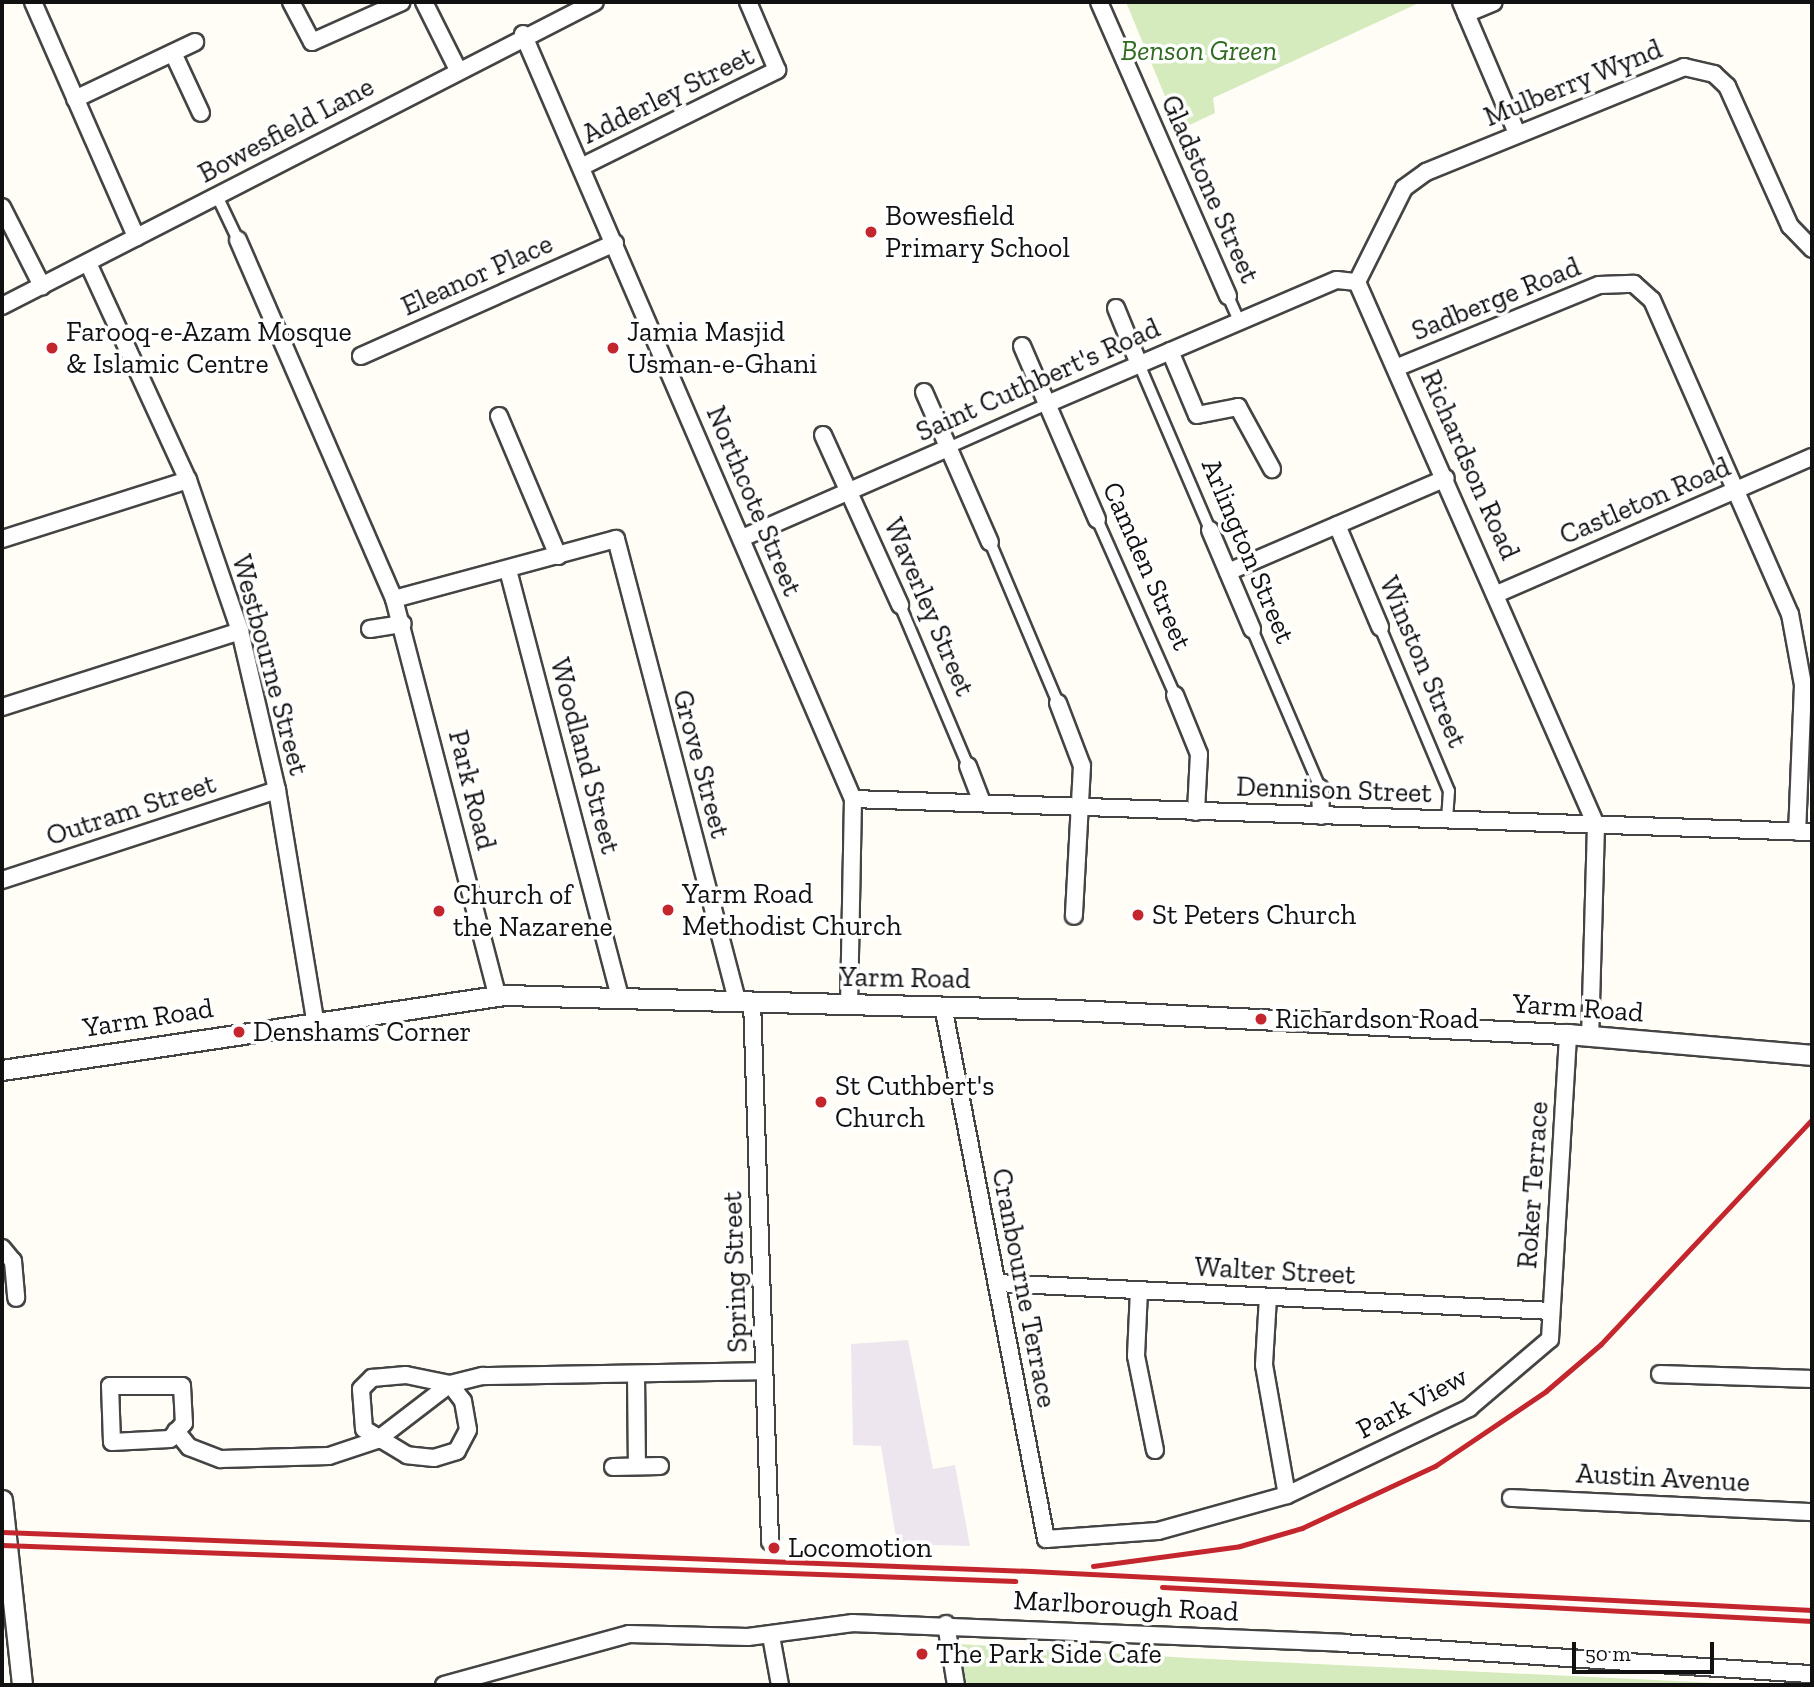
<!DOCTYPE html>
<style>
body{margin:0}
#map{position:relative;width:1814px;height:1687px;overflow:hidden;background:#fffdf5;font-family:"Zilla Slab",serif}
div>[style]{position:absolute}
.industrial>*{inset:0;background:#eee6ef}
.green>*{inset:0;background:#d5ebbd}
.roads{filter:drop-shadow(2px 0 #444) drop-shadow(-2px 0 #444) drop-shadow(0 2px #444) drop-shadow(0 -2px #444)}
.pedestrian>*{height:10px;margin:-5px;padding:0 5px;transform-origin:5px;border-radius:5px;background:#fff}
.minor>*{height:16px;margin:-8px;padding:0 8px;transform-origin:8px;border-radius:8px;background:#fff}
.tertiary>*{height:19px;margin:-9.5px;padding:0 9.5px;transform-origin:9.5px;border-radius:9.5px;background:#fff}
.rail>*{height:5px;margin:-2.5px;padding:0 2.5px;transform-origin:2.5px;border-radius:2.5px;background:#c4262e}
.dots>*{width:19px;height:19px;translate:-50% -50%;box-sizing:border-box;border:4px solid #fff;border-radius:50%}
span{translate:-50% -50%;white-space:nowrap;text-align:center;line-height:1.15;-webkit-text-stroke:7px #fff;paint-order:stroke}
.park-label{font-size:28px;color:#2f6b1f;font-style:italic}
.street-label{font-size:28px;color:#111}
.poi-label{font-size:28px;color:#111}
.left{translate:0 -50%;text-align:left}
.frame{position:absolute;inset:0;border:4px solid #111;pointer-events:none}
.scale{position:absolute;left:1572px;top:1642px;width:142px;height:32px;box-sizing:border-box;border:4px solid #111;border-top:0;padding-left:9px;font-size:21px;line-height:24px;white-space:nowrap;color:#111;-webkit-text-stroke:5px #fff;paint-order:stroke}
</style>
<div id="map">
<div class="industrial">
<div style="clip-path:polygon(908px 1340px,933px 1469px,955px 1465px,970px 1546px,897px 1544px,881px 1446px,853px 1445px,851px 1344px)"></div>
</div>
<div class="green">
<div style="clip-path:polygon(1126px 2px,1421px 2px,1213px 98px,1215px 113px,1179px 130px)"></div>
<div style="clip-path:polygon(959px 1644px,1190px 1658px,1759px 1685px,967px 1685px)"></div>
</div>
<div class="roads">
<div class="pedestrian">
<div style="left:217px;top:196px;width:49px;rotate:64.5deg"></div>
<div style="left:1228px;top:296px;width:27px;rotate:66deg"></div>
<div style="left:1139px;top:364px;width:181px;rotate:66.8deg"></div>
<div style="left:948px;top:448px;width:108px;rotate:-24deg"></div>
<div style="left:1097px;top:519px;width:193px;rotate:66.1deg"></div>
<div style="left:990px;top:542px;width:175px;rotate:67.1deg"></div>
<div style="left:900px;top:605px;width:175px;rotate:67.1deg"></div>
<div style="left:1380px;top:627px;width:178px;rotate:67.2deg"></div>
<div style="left:1449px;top:791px;width:29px;rotate:94deg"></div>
<div style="left:1252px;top:629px;width:173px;rotate:66.8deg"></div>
</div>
<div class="minor">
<div style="left:33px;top:2px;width:257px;rotate:66.3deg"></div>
<div style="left:291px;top:2px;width:45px;rotate:62.3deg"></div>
<div style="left:312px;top:42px;width:98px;rotate:-24deg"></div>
<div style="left:424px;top:2px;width:74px;rotate:63.4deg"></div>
<div style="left:1099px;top:2px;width:321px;rotate:66.3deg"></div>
<div style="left:1461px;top:2px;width:142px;rotate:66.9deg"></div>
<div style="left:1466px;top:14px;width:30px;rotate:-23deg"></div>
<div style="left:523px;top:34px;width:833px;rotate:66.67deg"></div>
<div style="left:853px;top:799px;width:206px;rotate:91.1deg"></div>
<div style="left:173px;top:53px;width:66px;rotate:65deg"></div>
<div style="left:75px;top:99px;width:133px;rotate:-25.4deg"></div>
<div style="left:581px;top:167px;width:219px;rotate:-26.3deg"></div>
<div style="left:777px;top:70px;width:74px;rotate:-113.1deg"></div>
<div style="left:2px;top:207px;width:89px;rotate:63.1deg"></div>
<div style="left:238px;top:240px;width:391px;rotate:66.5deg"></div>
<div style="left:394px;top:599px;width:409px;rotate:75.4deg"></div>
<div style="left:88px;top:263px;width:239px;rotate:65.3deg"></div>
<div style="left:188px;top:480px;width:160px;rotate:71deg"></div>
<div style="left:240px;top:631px;width:163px;rotate:76.9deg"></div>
<div style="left:277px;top:790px;width:233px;rotate:80.6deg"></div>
<div style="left:1357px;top:282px;width:593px;rotate:66.24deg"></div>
<div style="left:1596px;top:825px;width:211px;rotate:91.6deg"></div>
<div style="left:1357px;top:282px;width:105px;rotate:-63.4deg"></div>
<div style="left:1404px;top:188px;width:27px;rotate:-36deg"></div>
<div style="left:1426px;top:172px;width:279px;rotate:-22.1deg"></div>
<div style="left:1684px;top:67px;width:31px;rotate:13deg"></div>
<div style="left:1714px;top:74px;width:18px;rotate:43deg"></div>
<div style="left:1727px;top:86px;width:154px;rotate:65.8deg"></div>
<div style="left:1790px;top:226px;width:32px;rotate:46deg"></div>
<div style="left:2px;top:306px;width:666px;rotate:-27.14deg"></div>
<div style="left:1116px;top:308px;width:61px;rotate:67.7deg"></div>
<div style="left:1022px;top:346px;width:189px;rotate:66.6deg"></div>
<div style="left:1170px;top:351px;width:69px;rotate:67.1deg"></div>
<div style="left:1197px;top:415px;width:42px;rotate:-11deg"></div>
<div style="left:1238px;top:407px;width:71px;rotate:61.3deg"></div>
<div style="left:361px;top:356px;width:278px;rotate:-24deg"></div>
<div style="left:1398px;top:367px;width:217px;rotate:-22.2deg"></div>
<div style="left:1599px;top:285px;width:35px;rotate:-2deg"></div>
<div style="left:1634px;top:284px;width:24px;rotate:42deg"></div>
<div style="left:1652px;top:300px;width:343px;rotate:66.3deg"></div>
<div style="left:1790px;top:614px;width:72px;rotate:79.6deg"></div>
<div style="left:1803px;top:685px;width:147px;rotate:92.3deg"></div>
<div style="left:924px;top:392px;width:164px;rotate:66.3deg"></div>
<div style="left:1047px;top:404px;width:315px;rotate:-23.2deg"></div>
<div style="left:1337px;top:280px;width:20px;rotate:6deg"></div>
<div style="left:499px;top:416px;width:152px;rotate:67.1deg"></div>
<div style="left:823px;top:435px;width:187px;rotate:65.6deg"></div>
<div style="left:1337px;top:525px;width:111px;rotate:67.1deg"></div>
<div style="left:1210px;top:530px;width:108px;rotate:67deg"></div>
<div style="left:742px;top:538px;width:225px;rotate:-23.6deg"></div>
<div style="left:2px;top:539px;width:195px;rotate:-17.6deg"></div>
<div style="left:508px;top:570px;width:440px;rotate:75.3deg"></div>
<div style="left:1228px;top:572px;width:237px;rotate:-23.3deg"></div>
<div style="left:1499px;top:593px;width:341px;rotate:-23.5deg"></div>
<div style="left:394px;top:599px;width:230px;rotate:-15.1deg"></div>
<div style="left:616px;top:539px;width:478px;rotate:75.3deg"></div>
<div style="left:370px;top:629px;width:33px;rotate:-9deg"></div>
<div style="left:1175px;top:695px;width:64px;rotate:67.9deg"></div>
<div style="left:1199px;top:754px;width:58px;rotate:93deg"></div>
<div style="left:1058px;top:703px;width:67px;rotate:69.1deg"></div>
<div style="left:1082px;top:766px;width:150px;rotate:93.1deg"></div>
<div style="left:2px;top:707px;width:250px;rotate:-17.7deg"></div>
<div style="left:968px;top:766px;width:39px;rotate:69deg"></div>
<div style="left:1320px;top:788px;width:28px;rotate:88deg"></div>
<div style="left:853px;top:799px;width:960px;rotate:1.97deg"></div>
<div style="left:2px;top:880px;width:289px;rotate:-18.1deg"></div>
<div style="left:752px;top:1001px;width:541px;rotate:88.09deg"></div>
<div style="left:943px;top:1006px;width:543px;rotate:79.06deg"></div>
<div style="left:1046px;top:1539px;width:112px;rotate:-4.1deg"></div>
<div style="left:1158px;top:1531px;width:134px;rotate:-15.6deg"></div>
<div style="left:1287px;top:1495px;width:202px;rotate:-25.5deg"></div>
<div style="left:1469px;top:1408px;width:106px;rotate:-40.4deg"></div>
<div style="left:1550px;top:1339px;width:306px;rotate:-86.6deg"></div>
<div style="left:2px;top:1248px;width:17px;rotate:50deg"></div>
<div style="left:13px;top:1261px;width:37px;rotate:85deg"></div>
<div style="left:997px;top:1283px;width:555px;rotate:2.89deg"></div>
<div style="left:1139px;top:1290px;width:66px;rotate:92.6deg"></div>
<div style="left:1136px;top:1356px;width:96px;rotate:78.6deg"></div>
<div style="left:1268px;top:1297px;width:68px;rotate:93.4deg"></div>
<div style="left:1264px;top:1365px;width:132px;rotate:80deg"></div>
<div style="left:636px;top:1374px;width:92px;rotate:89.4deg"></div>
<div style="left:1660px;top:1374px;width:152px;rotate:1.9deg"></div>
<div style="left:406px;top:1375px;width:45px;rotate:11.6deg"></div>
<div style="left:450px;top:1384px;width:21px;rotate:53deg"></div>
<div style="left:463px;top:1401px;width:29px;rotate:80deg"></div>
<div style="left:468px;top:1430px;width:24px;rotate:118deg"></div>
<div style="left:457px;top:1451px;width:24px;rotate:163deg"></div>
<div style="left:434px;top:1458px;width:27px;rotate:-174deg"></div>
<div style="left:407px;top:1455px;width:50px;rotate:-148.8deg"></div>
<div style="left:364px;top:1429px;width:40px;rotate:-94.3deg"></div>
<div style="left:361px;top:1389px;width:16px;rotate:-45deg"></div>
<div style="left:372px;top:1378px;width:34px;rotate:-5deg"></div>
<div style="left:110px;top:1386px;width:72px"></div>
<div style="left:182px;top:1386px;width:37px;rotate:87deg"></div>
<div style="left:184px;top:1423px;width:21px;rotate:131deg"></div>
<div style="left:170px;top:1439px;width:58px;rotate:177deg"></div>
<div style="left:112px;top:1442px;width:56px;rotate:-92deg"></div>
<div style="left:176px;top:1431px;width:21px;rotate:51deg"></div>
<div style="left:189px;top:1447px;width:34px;rotate:21deg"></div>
<div style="left:221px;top:1459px;width:108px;rotate:-1.6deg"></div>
<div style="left:329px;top:1456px;width:51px;rotate:-18.4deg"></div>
<div style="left:377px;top:1440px;width:92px;rotate:-37.5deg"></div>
<div style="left:450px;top:1384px;width:34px;rotate:-14deg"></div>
<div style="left:483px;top:1376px;width:281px;rotate:-1deg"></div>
<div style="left:613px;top:1467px;width:47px;rotate:-1.2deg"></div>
<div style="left:1511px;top:1498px;width:301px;rotate:2.7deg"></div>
<div style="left:946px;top:1624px;width:62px;rotate:80.7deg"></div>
<div style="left:771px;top:1636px;width:50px;rotate:79.6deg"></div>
<div style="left:444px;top:1685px;width:192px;rotate:-15.4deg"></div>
<div style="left:629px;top:1634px;width:119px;rotate:1.4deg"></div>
<div style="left:748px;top:1637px;width:106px;rotate:-7.6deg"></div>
<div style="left:853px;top:1623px;width:489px;rotate:2.3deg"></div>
<div style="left:1342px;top:1643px;width:471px;rotate:3.8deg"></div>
</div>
<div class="tertiary">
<div style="left:2px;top:1070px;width:508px;rotate:-8.5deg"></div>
<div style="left:504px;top:995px;width:569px;rotate:1.51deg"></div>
<div style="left:1073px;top:1010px;width:496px;rotate:2.8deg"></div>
<div style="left:1568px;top:1034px;width:245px;rotate:4.9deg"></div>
<div style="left:2px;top:1500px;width:186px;rotate:83.8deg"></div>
</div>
</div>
<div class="rail">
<div style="left:2px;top:1532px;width:1030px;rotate:2.17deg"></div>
<div style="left:1031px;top:1571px;width:782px;rotate:2.86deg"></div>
<div style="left:2px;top:1545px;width:1014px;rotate:2.04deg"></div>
<div style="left:1093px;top:1566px;width:148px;rotate:-7.7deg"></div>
<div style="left:1240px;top:1546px;width:65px;rotate:-16.2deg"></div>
<div style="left:1302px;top:1528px;width:147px;rotate:-25deg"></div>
<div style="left:1435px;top:1466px;width:134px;rotate:-34deg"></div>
<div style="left:1546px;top:1391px;width:72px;rotate:-40.5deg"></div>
<div style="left:1601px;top:1344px;width:308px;rotate:-46.8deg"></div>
<div style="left:1162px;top:1587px;width:651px;rotate:2.99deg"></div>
</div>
<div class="dots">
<div style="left:871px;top:232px;background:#c4262e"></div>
<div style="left:52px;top:348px;background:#c4262e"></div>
<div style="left:613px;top:348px;background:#c4262e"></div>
<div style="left:668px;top:910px;background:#c4262e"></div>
<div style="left:439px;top:911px;background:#c4262e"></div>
<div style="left:1138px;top:915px;background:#c4262e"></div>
<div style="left:1261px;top:1019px;background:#c4262e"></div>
<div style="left:239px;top:1032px;background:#c4262e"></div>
<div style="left:821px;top:1102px;background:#c4262e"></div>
<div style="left:774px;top:1548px;background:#c4262e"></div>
<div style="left:922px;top:1654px;background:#c4262e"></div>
</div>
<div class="park-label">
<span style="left:1199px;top:51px">Benson Green</span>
</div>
<div class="street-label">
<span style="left:1573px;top:83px;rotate:-22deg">Mulberry Wynd</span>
<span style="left:668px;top:95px;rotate:-26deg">Adderley Street</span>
<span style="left:286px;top:130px;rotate:-28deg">Bowesfield Lane</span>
<span style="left:1210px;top:189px;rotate:66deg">Gladstone Street</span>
<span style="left:477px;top:275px;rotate:-24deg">Eleanor Place</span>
<span style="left:1496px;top:299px;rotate:-22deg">Sadberge Road</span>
<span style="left:1038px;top:380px;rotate:-24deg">Saint Cuthbert's Road</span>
<span style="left:1470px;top:465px;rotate:66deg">Richardson Road</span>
<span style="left:754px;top:501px;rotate:67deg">Northcote Street</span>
<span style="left:1645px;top:501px;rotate:-23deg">Castleton Road</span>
<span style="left:1248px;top:551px;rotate:67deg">Arlington Street</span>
<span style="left:1147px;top:566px;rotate:66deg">Camden Street</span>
<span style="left:929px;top:607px;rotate:67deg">Waverley Street</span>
<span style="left:1423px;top:662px;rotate:67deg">Winston Street</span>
<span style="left:270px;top:665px;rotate:75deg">Westbourne Street</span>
<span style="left:585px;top:756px;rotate:75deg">Woodland Street</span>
<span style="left:701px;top:764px;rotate:75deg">Grove Street</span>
<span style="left:472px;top:790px;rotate:76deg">Park Road</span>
<span style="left:1334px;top:790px;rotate:2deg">Dennison Street</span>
<span style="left:131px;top:810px;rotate:-18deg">Outram Street</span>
<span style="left:905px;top:978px;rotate:1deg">Yarm Road</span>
<span style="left:1578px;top:1008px;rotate:4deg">Yarm Road</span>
<span style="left:148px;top:1018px;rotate:-9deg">Yarm Road</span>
<span style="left:1533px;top:1185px;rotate:-86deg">Roker Terrace</span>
<span style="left:1275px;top:1271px;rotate:3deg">Walter Street</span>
<span style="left:735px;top:1272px;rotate:-92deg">Spring Street</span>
<span style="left:1024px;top:1288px;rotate:79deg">Cranbourne Terrace</span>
<span style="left:1412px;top:1403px;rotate:-28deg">Park View</span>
<span style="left:1663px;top:1478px;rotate:3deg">Austin Avenue</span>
<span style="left:1126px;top:1606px;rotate:3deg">Marlborough Road</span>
</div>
<div class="poi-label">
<span class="left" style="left:885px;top:232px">Bowesfield<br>Primary School</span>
<span class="left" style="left:66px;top:348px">Farooq-e-Azam Mosque<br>&amp; Islamic Centre</span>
<span class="left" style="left:627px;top:348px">Jamia Masjid<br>Usman-e-Ghani</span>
<span class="left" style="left:682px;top:910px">Yarm Road<br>Methodist Church</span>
<span class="left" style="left:453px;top:911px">Church of<br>the Nazarene</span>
<span class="left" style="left:1152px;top:915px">St Peters Church</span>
<span class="left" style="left:1275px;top:1019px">Richardson Road</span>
<span class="left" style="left:253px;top:1032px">Denshams Corner</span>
<span class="left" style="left:835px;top:1102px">St Cuthbert's<br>Church</span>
<span class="left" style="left:788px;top:1548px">Locomotion</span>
<span class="left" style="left:936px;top:1654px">The Park Side Cafe</span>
</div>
<div class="frame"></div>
<div class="scale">50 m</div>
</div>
